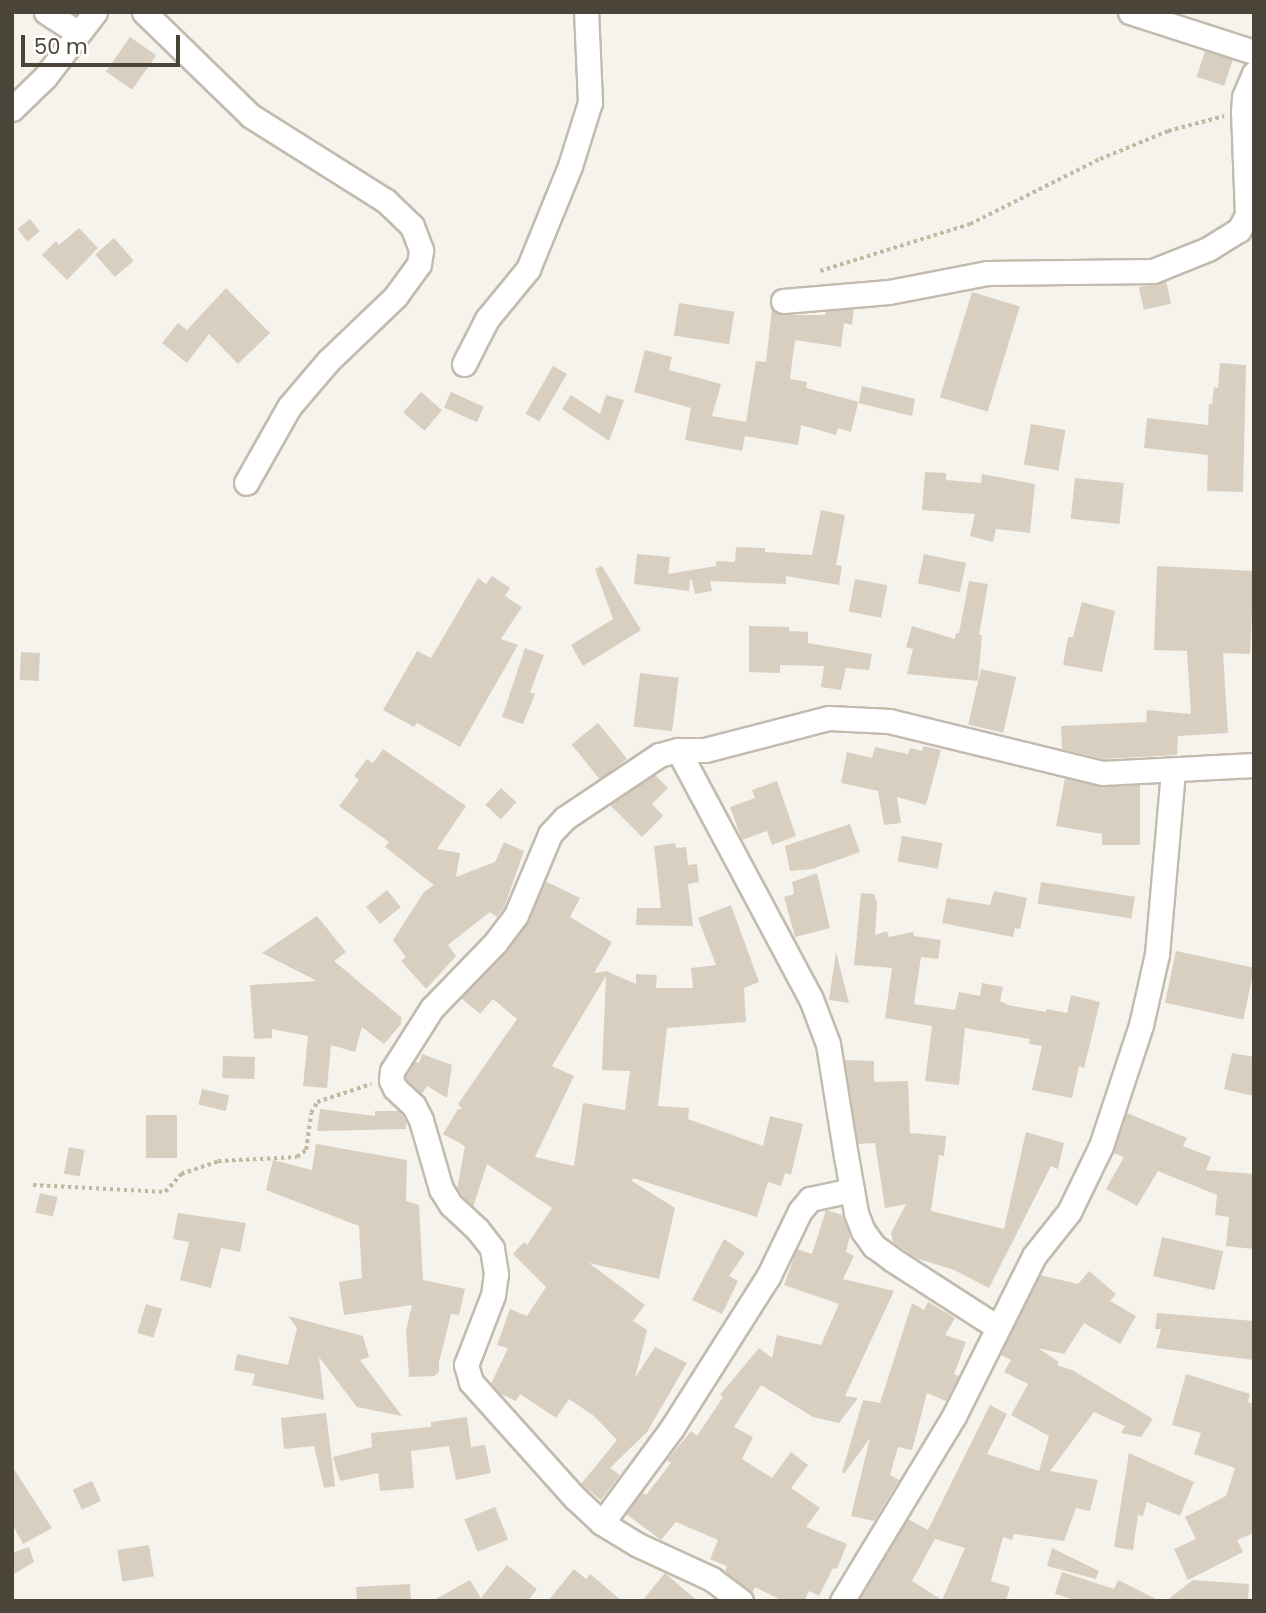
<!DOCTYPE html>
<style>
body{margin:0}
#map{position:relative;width:1266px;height:1613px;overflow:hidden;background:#f6f3ec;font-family:Poppins,sans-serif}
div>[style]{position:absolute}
.building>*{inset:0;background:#d8cfc1;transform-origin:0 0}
.path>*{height:3.5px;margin-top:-1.75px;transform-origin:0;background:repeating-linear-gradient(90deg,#c4b79f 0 3.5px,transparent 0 7px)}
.roads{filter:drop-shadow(2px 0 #c2bbae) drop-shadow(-2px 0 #c2bbae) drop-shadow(0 2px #c2bbae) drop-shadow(0 -2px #c2bbae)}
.street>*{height:23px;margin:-11.5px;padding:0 11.5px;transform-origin:11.5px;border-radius:11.5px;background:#fff}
span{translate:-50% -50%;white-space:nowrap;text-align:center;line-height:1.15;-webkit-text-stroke:7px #fff;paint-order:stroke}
.frame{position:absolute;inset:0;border:14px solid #4b4439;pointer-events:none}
.scale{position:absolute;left:21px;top:35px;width:159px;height:32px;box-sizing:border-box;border:4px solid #4b4439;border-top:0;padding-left:9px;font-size:21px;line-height:24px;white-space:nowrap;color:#4b4439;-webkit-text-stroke:5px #fff;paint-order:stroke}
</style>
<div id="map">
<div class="building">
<div style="left:130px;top:37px;width:32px;height:42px;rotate:35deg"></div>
<div style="left:1205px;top:51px;width:29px;height:27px;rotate:18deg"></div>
<div style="left:30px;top:219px;width:16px;height:16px;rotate:52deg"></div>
<div style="clip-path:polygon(79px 228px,98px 248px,67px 280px,42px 255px,56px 241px,59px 245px)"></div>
<div style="left:114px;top:238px;width:30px;height:25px;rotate:49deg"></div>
<div style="left:1166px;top:281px;width:23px;height:28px;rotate:77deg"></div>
<div style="clip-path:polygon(226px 288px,270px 333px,238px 364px,209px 334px,187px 363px,162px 343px,178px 323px,187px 330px)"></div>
<div style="left:972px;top:292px;width:50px;height:110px;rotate:17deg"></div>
<div style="left:679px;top:303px;width:56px;height:33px;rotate:9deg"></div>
<div style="clip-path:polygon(772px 309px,783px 315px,825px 315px,826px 311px,854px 309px,852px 325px,844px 323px,841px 347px,795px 340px,790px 379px,807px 382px,806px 388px,859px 402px,862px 386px,915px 399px,912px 416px,858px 403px,851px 432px,838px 428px,836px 435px,801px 425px,798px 445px,745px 436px,742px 451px,685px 440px,691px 408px,634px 392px,645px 350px,672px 357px,669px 370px,721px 384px,712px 416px,746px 422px,756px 361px,766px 362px)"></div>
<div style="clip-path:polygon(1220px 363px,1246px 365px,1243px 492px,1207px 491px,1208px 455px,1144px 448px,1147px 418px,1208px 425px,1209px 404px,1212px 404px,1214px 387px,1218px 388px)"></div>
<div style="left:553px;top:366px;width:16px;height:55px;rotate:30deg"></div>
<div style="left:421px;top:392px;width:28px;height:27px;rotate:41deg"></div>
<div style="left:451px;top:392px;width:36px;height:17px;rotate:24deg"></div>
<div style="clip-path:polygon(571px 395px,600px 414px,606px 395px,624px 400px,609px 441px,562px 409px)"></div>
<div style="left:1031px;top:424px;width:35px;height:41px;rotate:10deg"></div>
<div style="clip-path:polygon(925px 472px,946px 473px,946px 480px,981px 483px,982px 474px,1035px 484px,1030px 533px,996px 529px,993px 542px,970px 536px,975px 514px,922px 510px)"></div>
<div style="left:1075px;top:478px;width:49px;height:41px;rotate:6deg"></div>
<div style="clip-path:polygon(821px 510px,845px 515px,836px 565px,842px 566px,839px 585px,786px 576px,786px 584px,710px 581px,712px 591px,695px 594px,692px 580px,690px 580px,689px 591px,634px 584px,637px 554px,670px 557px,668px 574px,716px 566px,716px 561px,735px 562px,736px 547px,765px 548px,765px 552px,812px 555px)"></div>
<div style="left:924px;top:554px;width:43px;height:30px;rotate:12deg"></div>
<div style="clip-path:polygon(602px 566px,641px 630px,583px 666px,571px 645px,613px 619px,595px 569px)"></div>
<div style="clip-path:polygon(1157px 566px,1254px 571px,1250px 654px,1223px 653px,1228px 733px,1178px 736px,1177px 755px,1103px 759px,1062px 749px,1061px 726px,1146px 722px,1147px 710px,1191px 714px,1187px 651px,1154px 650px)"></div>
<div style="clip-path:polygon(492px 576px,510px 588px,505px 596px,522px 607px,501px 639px,518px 645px,460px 747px,417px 723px,414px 727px,383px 710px,417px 651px,431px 658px,478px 578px,486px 584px)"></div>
<div style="left:855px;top:579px;width:33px;height:33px;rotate:11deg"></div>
<div style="clip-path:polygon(969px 581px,988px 584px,979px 635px,982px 635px,978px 681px,907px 674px,913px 649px,906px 647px,912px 626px,955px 639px,956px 633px,959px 633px)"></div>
<div style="clip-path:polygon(1082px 602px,1115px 611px,1102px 672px,1063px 665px,1068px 637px,1073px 637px)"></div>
<div style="clip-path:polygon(749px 626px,789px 627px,789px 631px,808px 632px,808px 643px,872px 654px,869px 670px,846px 668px,841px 690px,821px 687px,824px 666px,780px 665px,780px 673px,749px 672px)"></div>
<div style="clip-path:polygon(525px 648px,544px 655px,530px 692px,535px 694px,523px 724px,502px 717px)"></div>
<div style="left:21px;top:652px;width:19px;height:28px;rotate:3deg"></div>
<div style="left:981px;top:669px;width:36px;height:57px;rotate:13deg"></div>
<div style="left:640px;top:673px;width:39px;height:54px;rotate:7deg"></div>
<div style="left:598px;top:723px;width:46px;height:34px;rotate:51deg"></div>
<div style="clip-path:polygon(923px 746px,941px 750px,926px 805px,897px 797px,901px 823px,884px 825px,878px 791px,841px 783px,847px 752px,872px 758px,875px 747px,908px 754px,910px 748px,922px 751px)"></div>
<div style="clip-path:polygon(383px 749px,466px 806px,437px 849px,460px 853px,456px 877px,495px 862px,504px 842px,524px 851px,504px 908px,497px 917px,490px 912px,448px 945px,456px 956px,426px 989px,401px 961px,406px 957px,393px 940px,424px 892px,434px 885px,385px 847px,389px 842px,339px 806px,359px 780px,354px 776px,367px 759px,373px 763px)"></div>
<div style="clip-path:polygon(655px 775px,668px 788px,652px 804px,663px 816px,642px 837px,610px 805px)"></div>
<div style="clip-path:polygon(1065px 778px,1102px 787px,1140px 785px,1140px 845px,1102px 845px,1102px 834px,1056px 826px)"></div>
<div style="clip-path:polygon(777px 781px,796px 836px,772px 845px,767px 831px,742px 840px,730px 807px,755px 798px,752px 790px)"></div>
<div style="left:501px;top:788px;width:21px;height:23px;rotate:43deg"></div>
<div style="clip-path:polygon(850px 824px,860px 852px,812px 869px,790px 871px,785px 846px)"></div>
<div style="left:902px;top:836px;width:41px;height:26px;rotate:10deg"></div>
<div style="clip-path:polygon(675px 843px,676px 848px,686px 847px,688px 865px,697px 864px,699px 882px,688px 884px,693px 926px,636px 925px,637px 908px,661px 908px,654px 846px)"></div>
<div style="clip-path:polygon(817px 873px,830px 928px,795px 937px,784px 897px,794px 894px,792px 882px)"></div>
<div style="clip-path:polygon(evenodd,545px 881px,580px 898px,570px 917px,612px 942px,594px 973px,606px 971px,636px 984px,636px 974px,657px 975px,656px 988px,693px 988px,691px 968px,716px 965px,698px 918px,731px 905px,759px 982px,744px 988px,746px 1022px,667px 1028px,658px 1106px,689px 1108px,688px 1119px,763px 1146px,770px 1116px,803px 1124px,791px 1175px,785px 1173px,781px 1186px,768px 1182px,757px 1217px,633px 1178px,632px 1181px,675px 1208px,659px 1279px,589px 1263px,645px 1305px,633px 1321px,647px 1330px,635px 1378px,655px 1347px,687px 1363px,647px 1432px,610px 1468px,620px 1475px,601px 1500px,581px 1484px,617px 1440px,594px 1416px,569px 1399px,556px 1418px,520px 1394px,516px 1401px,501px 1394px,491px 1384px,508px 1348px,497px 1345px,510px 1309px,527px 1316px,546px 1287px,513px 1254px,524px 1242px,527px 1245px,552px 1208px,487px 1164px,473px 1207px,457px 1189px,465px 1146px,443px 1134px,458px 1109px,462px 1109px,458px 1104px,517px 1019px,493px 999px,480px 1014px,461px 998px,505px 953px,527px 923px,545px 881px,606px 976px,602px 1070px,630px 1071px,625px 1110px,583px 1103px,574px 1166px,535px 1157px,574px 1076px,552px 1066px,606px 976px)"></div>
<div style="left:1041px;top:882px;width:95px;height:22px;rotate:9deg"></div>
<div style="left:387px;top:890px;width:22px;height:27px;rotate:51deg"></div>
<div style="clip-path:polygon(994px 891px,1027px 898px,1020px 929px,1015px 928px,1013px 937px,942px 923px,947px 898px,990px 905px)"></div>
<div style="clip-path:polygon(861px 893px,874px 894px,877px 903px,875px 935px,887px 931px,889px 937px,913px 932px,914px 936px,941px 940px,938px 959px,921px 957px,914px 1004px,955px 1010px,959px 992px,980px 996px,982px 983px,1003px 987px,1000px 1001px,1008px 1005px,1046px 1012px,1047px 1009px,1067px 1013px,1071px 995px,1100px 1002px,1084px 1068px,1079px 1066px,1072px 1098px,1032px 1090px,1042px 1046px,1029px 1044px,1030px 1039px,965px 1028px,959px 1085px,925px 1081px,932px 1026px,885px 1018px,892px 968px,854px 965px)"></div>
<div style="clip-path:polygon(317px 916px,346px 952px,334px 961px,401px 1017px,401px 1024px,384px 1044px,362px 1027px,355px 1052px,331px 1045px,327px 1088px,303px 1086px,308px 1036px,272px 1029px,272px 1038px,254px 1039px,250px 985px,317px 981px,262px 953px)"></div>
<div style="left:1176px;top:951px;width:80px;height:53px;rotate:12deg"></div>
<div style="clip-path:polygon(836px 952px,849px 1003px,829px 1000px)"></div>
<div style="clip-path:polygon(1232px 1053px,1254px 1057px,1254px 1096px,1224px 1089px)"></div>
<div style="clip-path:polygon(422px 1054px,452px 1065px,447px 1098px,427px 1086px,422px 1094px,406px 1080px,406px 1076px,415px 1062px,419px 1063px)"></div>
<div style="left:223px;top:1056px;width:32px;height:22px;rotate:2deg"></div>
<div style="clip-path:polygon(845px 1060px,874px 1061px,874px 1082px,908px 1081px,910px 1133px,946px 1136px,944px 1156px,939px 1155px,931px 1211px,1004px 1229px,1026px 1132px,1064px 1143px,1058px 1169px,1051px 1166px,989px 1288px,954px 1270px,916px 1258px,893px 1242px,891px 1233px,906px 1204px,885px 1208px,875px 1143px,858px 1144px)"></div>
<div style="left:202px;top:1089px;width:28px;height:16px;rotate:13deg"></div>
<div style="clip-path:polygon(320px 1109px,375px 1116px,375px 1111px,399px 1111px,406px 1121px,406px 1129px,317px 1131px)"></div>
<div style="clip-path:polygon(1127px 1113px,1187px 1138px,1183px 1146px,1211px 1157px,1206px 1170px,1254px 1174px,1254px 1249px,1226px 1246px,1229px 1217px,1215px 1215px,1217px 1195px,1158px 1171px,1137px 1206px,1106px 1189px,1124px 1157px,1113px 1153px)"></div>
<div style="left:146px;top:1115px;width:31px;height:43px"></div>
<div style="clip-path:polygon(316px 1144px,407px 1160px,406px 1201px,419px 1205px,423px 1280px,465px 1289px,459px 1315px,451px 1314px,439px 1362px,439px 1372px,434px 1376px,409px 1377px,406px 1331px,412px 1305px,344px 1315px,339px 1282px,362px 1278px,359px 1226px,266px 1190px,273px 1160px,312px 1170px)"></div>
<div style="left:69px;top:1147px;width:16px;height:27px;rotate:11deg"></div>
<div style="left:40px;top:1193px;width:18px;height:20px;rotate:13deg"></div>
<div style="clip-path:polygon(826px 1210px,842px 1215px,850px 1236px,846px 1252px,854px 1256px,843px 1279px,894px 1291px,845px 1396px,858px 1398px,839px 1423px,813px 1417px,761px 1385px,734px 1427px,753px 1437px,742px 1459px,772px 1478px,791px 1452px,808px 1465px,791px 1488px,820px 1508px,806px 1527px,847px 1544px,837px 1569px,833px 1568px,819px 1596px,809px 1591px,804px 1601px,783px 1601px,755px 1587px,752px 1593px,725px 1571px,727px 1566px,710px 1559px,718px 1540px,676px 1522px,661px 1540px,626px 1514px,642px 1492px,646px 1495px,671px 1463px,667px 1460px,691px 1431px,697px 1436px,723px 1397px,720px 1395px,759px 1348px,772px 1358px,777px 1335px,821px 1345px,839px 1304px,784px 1285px,797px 1249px,812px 1254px)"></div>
<div style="clip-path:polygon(178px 1213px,246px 1223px,240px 1252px,221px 1248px,211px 1288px,180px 1280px,189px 1242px,173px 1239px)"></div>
<div style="left:1162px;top:1237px;width:63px;height:40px;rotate:13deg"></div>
<div style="clip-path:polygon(724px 1239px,745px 1253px,729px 1276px,738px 1281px,722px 1314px,692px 1300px)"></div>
<div style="clip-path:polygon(evenodd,1089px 1271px,1116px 1294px,1110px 1301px,1136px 1316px,1120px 1344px,1084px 1323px,1064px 1354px,1038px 1348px,1059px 1362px,1057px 1365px,1074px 1371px,1153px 1419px,1141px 1437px,1121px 1433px,1125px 1426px,1094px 1412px,1050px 1471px,1098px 1480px,1090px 1511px,1076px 1508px,1064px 1541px,1014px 1534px,1012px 1540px,1003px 1537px,991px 1581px,1010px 1587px,1006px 1601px,859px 1601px,908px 1519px,928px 1530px,990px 1405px,1007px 1414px,987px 1454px,1039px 1471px,1049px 1436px,1011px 1415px,1028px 1384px,1004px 1372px,1011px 1360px,1001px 1355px,1040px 1275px,1078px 1284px,1089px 1271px,935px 1539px,965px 1548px,942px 1600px,912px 1581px,935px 1539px)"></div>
<div style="clip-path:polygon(928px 1302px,955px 1318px,945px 1335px,966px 1342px,954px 1374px,959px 1376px,946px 1401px,927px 1393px,912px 1450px,898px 1447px,890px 1475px,899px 1480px,874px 1521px,851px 1516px,870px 1438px,844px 1474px,842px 1472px,863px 1400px,880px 1403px,912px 1303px,924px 1310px)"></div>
<div style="left:146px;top:1304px;width:17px;height:30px;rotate:17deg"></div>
<div style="clip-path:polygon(1157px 1313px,1254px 1321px,1254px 1360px,1156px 1348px,1161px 1329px,1155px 1329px)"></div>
<div style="clip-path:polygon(288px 1316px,363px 1336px,369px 1357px,360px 1360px,402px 1416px,357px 1407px,319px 1357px,324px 1400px,252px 1385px,255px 1374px,234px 1370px,237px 1354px,288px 1365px,297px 1328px)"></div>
<div style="clip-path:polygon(1186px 1374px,1250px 1394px,1248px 1402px,1254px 1404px,1254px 1533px,1237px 1540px,1243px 1552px,1188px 1580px,1174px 1549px,1196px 1539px,1185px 1517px,1226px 1496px,1235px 1468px,1194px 1454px,1201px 1433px,1172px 1425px)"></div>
<div style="clip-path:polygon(326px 1413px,335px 1486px,324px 1488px,314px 1446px,284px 1449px,281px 1418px)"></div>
<div style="clip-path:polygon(467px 1417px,471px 1447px,485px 1445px,491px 1473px,456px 1480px,449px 1446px,411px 1451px,414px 1488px,380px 1491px,378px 1473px,340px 1481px,333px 1457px,372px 1447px,371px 1433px,431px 1427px,431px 1422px)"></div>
<div style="clip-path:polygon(1129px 1453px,1194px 1482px,1180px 1516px,1147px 1502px,1143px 1516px,1138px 1515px,1133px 1550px,1114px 1547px)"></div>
<div style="clip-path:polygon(12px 1466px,52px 1528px,23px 1544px,12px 1524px)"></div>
<div style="left:92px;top:1481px;width:22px;height:21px;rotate:66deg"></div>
<div style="left:495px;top:1507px;width:35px;height:33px;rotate:68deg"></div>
<div style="left:149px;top:1545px;width:32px;height:32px;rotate:81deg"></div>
<div style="clip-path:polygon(29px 1547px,34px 1562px,12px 1575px,12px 1553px)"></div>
<div style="clip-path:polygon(1052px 1548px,1099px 1571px,1096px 1579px,1047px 1566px)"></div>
<div style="clip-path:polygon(507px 1565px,537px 1589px,528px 1601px,432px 1601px,470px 1580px,481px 1598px)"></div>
<div style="clip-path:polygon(574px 1569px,586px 1579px,590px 1574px,622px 1601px,548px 1601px)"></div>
<div style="clip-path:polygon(1062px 1572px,1114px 1589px,1118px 1580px,1160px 1601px,1078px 1601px,1055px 1594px)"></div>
<div style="clip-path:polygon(665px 1573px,680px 1586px,698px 1601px,642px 1601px)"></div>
<div style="clip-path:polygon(1193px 1580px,1249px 1584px,1248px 1601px,1166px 1601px)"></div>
<div style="clip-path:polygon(410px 1584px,411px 1601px,357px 1601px,356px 1587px)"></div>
</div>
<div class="path">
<div style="left:820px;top:271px;width:157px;rotate:-17.4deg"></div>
<div style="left:970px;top:224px;width:145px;rotate:-26.6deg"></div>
<div style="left:1100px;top:159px;width:74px;rotate:-22.4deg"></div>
<div style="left:1168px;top:131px;width:58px;rotate:-15deg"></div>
<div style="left:33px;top:1185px;width:132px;rotate:3deg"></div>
<div style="left:165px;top:1192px;width:24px;rotate:-48deg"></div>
<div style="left:181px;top:1174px;width:39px;rotate:-19deg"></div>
<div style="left:218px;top:1161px;width:79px;rotate:-2.9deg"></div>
<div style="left:297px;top:1157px;width:11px;rotate:-38deg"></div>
<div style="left:306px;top:1150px;width:37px;rotate:-82deg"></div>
<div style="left:311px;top:1113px;width:13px;rotate:-61deg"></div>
<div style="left:317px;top:1102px;width:57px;rotate:-18.4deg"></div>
</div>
<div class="roads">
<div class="street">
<div style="left:46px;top:12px;width:38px;rotate:33deg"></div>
<div style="left:144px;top:12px;width:149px;rotate:44.2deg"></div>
<div style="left:251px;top:116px;width:160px;rotate:32.2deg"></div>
<div style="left:386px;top:201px;width:36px;rotate:44deg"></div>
<div style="left:412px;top:226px;width:26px;rotate:69deg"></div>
<div style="left:421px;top:250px;width:14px;rotate:98deg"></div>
<div style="left:419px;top:264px;width:39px;rotate:126deg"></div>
<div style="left:396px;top:296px;width:94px;rotate:136.3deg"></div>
<div style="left:328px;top:361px;width:60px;rotate:130.3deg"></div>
<div style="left:289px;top:407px;width:87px;rotate:119.5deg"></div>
<div style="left:1130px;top:12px;width:130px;rotate:17.9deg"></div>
<div style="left:12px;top:109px;width:46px;rotate:-44.1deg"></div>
<div style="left:45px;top:77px;width:82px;rotate:-52.4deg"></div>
<div style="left:783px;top:301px;width:106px;rotate:-4.9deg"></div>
<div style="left:889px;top:292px;width:100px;rotate:-11deg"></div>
<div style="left:987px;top:273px;width:166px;rotate:-0.7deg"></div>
<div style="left:1153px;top:271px;width:59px;rotate:-21.8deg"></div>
<div style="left:1208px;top:249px;width:36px;rotate:-32deg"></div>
<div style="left:1239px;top:230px;width:17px;rotate:-62deg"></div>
<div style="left:1247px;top:215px;width:103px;rotate:-92.2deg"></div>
<div style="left:1243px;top:112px;width:15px;rotate:-86deg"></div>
<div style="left:1244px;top:97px;width:26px;rotate:-67deg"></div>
<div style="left:464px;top:364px;width:51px;rotate:-62.9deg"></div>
<div style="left:487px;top:319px;width:65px;rotate:-50.6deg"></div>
<div style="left:528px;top:269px;width:111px;rotate:-67.8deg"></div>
<div style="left:570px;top:166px;width:67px;rotate:-72.6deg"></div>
<div style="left:590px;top:102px;width:90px;rotate:-92.5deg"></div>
<div style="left:678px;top:750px;width:282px;rotate:61.9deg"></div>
<div style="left:811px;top:999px;width:48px;rotate:69.3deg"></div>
<div style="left:828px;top:1044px;width:113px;rotate:80.9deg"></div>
<div style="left:846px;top:1156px;width:58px;rotate:80deg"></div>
<div style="left:856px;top:1213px;width:19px;rotate:69deg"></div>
<div style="left:863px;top:1231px;width:19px;rotate:54deg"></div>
<div style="left:874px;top:1246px;width:24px;rotate:36deg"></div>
<div style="left:893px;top:1260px;width:124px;rotate:32.8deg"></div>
<div style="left:602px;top:1523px;width:118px;rotate:-53.6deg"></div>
<div style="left:672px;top:1428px;width:179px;rotate:-57.6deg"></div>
<div style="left:768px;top:1277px;width:73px;rotate:-64.1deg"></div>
<div style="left:800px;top:1211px;width:16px;rotate:-50deg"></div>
<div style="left:810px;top:1199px;width:43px;rotate:-12.1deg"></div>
<div style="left:741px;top:1601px;width:36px;rotate:-143deg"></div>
<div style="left:712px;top:1579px;width:81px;rotate:-155.3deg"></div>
<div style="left:638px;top:1545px;width:42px;rotate:-148.6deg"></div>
<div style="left:602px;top:1523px;width:37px;rotate:-137deg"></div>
<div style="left:575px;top:1498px;width:156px;rotate:-131.9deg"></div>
<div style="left:471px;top:1382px;width:18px;rotate:-106deg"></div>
<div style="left:466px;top:1365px;width:75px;rotate:-68.9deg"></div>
<div style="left:493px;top:1295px;width:21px;rotate:-82deg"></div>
<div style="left:496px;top:1274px;width:26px;rotate:-99deg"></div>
<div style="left:492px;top:1248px;width:24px;rotate:-128deg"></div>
<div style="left:477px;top:1229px;width:35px;rotate:-137deg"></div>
<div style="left:451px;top:1205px;width:19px;rotate:-122deg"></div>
<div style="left:441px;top:1189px;width:72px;rotate:-106.2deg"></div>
<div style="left:421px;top:1120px;width:16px;rotate:-117deg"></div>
<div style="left:414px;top:1106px;width:26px;rotate:-137deg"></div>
<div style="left:395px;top:1088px;width:9px;rotate:-117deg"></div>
<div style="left:391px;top:1080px;width:9px;rotate:-84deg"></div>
<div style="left:392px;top:1071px;width:75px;rotate:-57.6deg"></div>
<div style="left:432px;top:1008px;width:91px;rotate:-45.9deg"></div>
<div style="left:495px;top:943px;width:35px;rotate:-53deg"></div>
<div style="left:516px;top:915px;width:88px;rotate:-67.2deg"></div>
<div style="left:550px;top:834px;width:22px;rotate:-47deg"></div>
<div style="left:565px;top:818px;width:113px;rotate:-33.8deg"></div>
<div style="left:659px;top:755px;width:20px;rotate:-15deg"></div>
<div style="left:678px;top:750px;width:27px"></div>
<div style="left:705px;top:750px;width:128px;rotate:-14.5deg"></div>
<div style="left:829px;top:718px;width:60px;rotate:2.9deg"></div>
<div style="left:889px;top:721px;width:219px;rotate:13.7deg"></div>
<div style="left:1102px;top:773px;width:152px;rotate:-3deg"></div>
<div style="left:842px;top:1601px;width:216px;rotate:-58.8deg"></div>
<div style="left:954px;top:1416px;width:179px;rotate:-63.4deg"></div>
<div style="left:1034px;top:1256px;width:56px;rotate:-51.5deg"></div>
<div style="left:1069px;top:1212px;width:73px;rotate:-64.1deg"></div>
<div style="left:1101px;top:1146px;width:127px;rotate:-71.7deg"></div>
<div style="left:1141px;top:1025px;width:73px;rotate:-77.3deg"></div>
<div style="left:1157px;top:954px;width:184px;rotate:-85deg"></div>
</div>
</div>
<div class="frame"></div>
<div class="scale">50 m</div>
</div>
